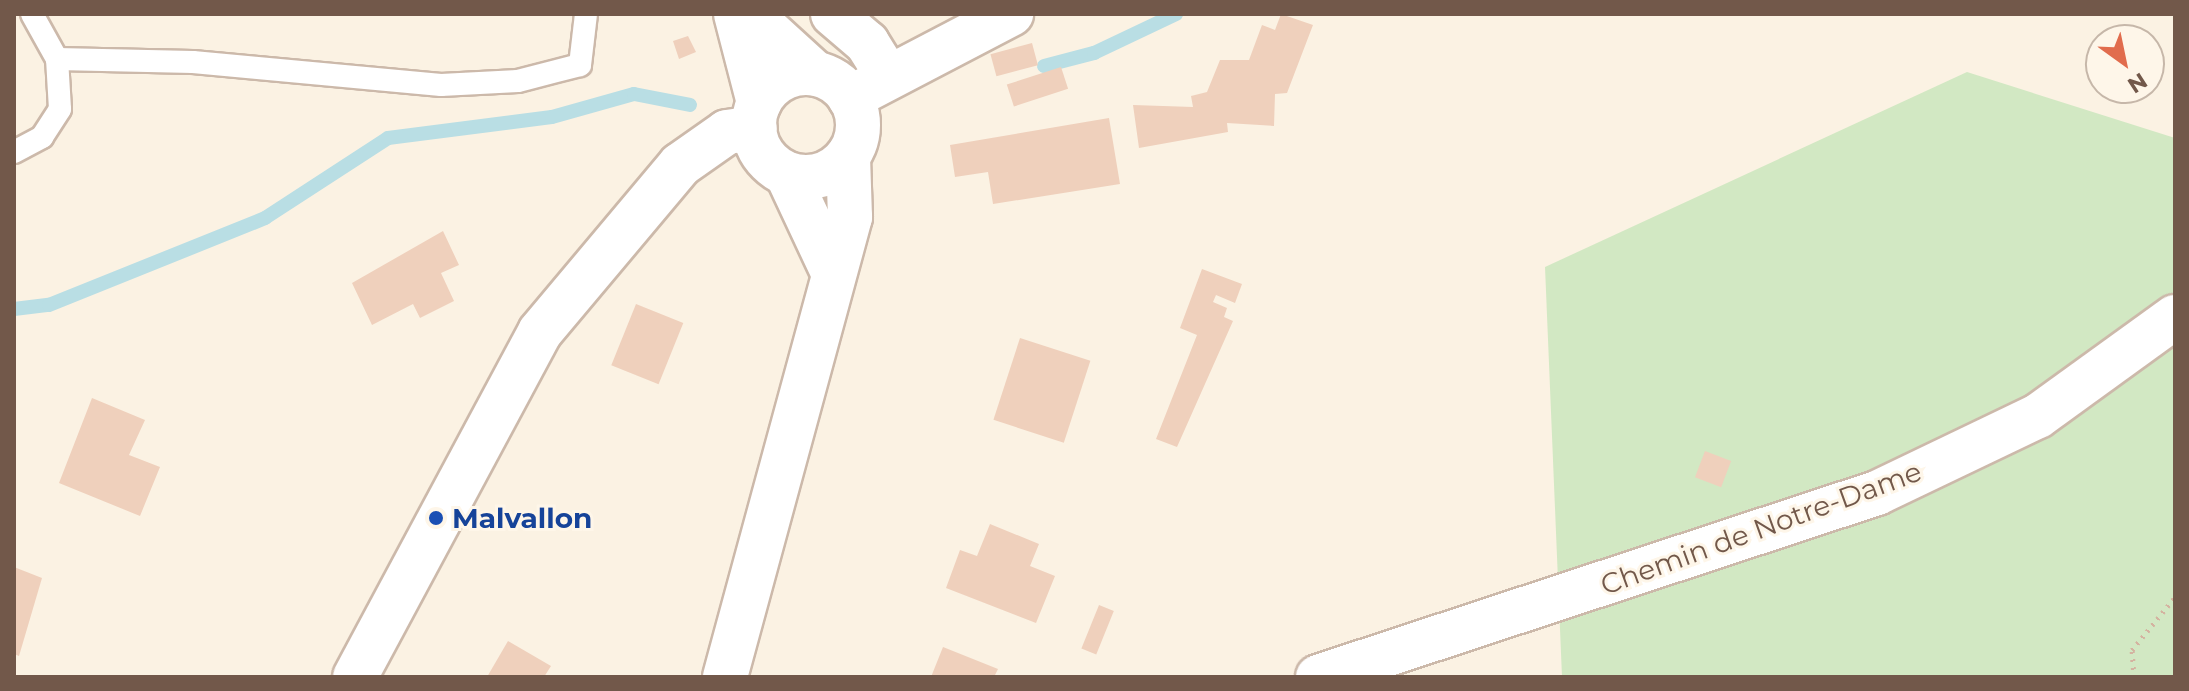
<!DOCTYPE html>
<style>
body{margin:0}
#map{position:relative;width:2189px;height:691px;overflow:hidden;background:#fbf2e3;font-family:Montserrat,sans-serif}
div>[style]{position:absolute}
.green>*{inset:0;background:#d2e8c3}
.stream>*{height:14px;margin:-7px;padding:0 7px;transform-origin:7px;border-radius:7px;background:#b9dee4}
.building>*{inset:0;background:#efd0bc;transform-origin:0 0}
.path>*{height:5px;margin-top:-2.5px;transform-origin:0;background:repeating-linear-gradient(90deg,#d4b3a0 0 2px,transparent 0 8px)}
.roads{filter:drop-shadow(2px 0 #ccb9aa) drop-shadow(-2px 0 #ccb9aa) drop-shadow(0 2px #ccb9aa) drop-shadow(0 -2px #ccb9aa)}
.service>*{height:22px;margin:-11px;padding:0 11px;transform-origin:11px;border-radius:11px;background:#fff}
.minor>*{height:44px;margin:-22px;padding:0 22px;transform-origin:22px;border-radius:22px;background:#fff}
.tertiary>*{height:44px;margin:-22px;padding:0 22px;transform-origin:22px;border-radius:22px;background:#fff}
.tertiary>.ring{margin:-22px;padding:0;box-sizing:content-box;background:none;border:44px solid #fff;border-radius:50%}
.dots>*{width:22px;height:22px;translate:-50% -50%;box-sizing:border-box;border:4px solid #fef6e9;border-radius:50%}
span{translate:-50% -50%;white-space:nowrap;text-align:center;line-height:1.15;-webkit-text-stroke:6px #fef6e9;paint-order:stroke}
.transit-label{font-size:28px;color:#164399;font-weight:700}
.left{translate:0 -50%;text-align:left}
.street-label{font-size:28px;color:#72584a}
.frame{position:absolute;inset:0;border:16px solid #72584a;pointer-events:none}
.north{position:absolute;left:2085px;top:24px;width:80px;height:80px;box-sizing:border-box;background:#fef6e9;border:2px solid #c6b7a9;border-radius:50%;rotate:147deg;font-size:22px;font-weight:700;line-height:32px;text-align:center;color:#72584a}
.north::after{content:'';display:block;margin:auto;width:28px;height:36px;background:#e16c4d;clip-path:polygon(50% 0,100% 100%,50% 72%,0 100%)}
</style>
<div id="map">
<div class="green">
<div style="clip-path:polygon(1967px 72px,2175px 138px,2175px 677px,1562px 677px,1545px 267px)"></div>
</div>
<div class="stream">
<div style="left:1044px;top:66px;width:52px;rotate:-14.6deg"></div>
<div style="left:1094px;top:53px;width:91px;rotate:-25.4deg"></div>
<div style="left:14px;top:309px;width:35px;rotate:-7deg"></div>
<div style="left:49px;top:305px;width:233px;rotate:-21.9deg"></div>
<div style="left:265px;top:218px;width:147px;rotate:-33deg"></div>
<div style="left:388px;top:138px;width:165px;rotate:-7.3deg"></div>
<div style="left:552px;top:117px;width:85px;rotate:-15.7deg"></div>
<div style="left:634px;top:94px;width:57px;rotate:11.1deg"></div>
</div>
<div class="building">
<div style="clip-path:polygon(1281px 14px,1313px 25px,1287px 93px,1275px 94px,1274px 126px,1227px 123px,1228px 132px,1139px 148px,1133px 105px,1193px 107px,1191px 96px,1207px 92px,1220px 60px,1249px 60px,1262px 25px,1275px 30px)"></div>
<div style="clip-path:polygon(688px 36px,696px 52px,679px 59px,673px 41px)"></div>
<div style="left:1032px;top:43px;width:23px;height:43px;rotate:75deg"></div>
<div style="left:1061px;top:67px;width:23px;height:57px;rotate:72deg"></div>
<div style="clip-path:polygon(1109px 118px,1120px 184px,993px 204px,988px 172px,955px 177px,950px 145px)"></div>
<div style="clip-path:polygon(443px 231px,459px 265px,441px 273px,454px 301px,420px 318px,413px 304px,372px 325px,352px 283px)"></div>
<div style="clip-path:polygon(1202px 269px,1242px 284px,1235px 303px,1216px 295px,1213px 302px,1227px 308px,1224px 317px,1233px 321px,1177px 447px,1156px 439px,1197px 335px,1180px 328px)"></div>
<div style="left:636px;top:304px;width:51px;height:66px;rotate:22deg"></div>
<div style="left:1020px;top:338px;width:74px;height:86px;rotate:18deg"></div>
<div style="clip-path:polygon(92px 398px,145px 420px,129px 455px,160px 467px,140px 516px,59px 483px)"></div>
<div style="left:1705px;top:451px;width:28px;height:28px;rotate:21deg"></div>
<div style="clip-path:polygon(990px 524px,1039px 544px,1030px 566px,1055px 576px,1036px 623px,946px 588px,960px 550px,977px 556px)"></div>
<div style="clip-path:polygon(14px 567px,42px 578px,19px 656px,14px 654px)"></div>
<div style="left:1099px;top:605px;width:16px;height:47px;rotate:22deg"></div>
<div style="clip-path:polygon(508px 641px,551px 666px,544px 677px,487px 677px)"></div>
<div style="clip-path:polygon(943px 647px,998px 669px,994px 677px,931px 677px)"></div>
</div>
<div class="path">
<div style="left:2134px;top:677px;width:27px;rotate:-94deg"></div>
<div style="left:2132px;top:650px;width:68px;rotate:-50.9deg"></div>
</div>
<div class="roads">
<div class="service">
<div style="left:57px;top:59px;width:136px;rotate:1.3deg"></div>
<div style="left:193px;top:62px;width:249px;rotate:5.3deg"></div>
<div style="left:441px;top:85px;width:77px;rotate:-3deg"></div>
<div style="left:518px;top:81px;width:64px;rotate:-14.5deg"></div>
<div style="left:580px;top:65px;width:51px;rotate:-83.3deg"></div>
<div style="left:14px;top:152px;width:32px;rotate:-28deg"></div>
<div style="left:42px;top:137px;width:33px;rotate:-57deg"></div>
<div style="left:60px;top:109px;width:50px;rotate:-93.4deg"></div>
<div style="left:57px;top:59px;width:51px;rotate:-119.1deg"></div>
</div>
<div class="minor">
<div style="left:833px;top:14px;width:45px;rotate:40.5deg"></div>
<div style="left:867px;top:43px;width:39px;rotate:58deg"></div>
<div style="left:850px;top:98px;width:182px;rotate:-27.6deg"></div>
<div style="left:355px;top:677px;width:391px;rotate:-61.8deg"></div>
<div style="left:540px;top:332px;width:218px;rotate:-50deg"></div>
<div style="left:680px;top:165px;width:57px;rotate:-35.1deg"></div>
<div style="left:727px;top:132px;width:28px;rotate:-8deg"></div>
<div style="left:1318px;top:677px;width:589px;rotate:-18.22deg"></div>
<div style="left:1877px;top:493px;width:178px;rotate:-25.6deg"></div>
<div style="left:2038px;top:416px;width:169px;rotate:-35.9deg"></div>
</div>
<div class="tertiary">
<div style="left:736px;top:14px;width:92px;rotate:75.5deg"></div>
<div style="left:750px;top:14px;width:89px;rotate:42.3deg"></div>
<div class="ring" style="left:754px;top:73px;width:60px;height:60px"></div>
<div style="left:787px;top:174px;width:104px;rotate:64.9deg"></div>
<div style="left:725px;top:677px;width:477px;rotate:-74.8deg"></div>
<div style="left:850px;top:217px;width:61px;rotate:-91.9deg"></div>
</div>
</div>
<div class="dots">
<div style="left:436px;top:518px;background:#1a4fb4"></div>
</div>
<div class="transit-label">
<span class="left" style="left:452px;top:518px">Malvallon</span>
</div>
<div class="street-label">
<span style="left:1761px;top:528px;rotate:-20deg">Chemin de Notre-Dame</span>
</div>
<div class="frame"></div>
<div class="north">N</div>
</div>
